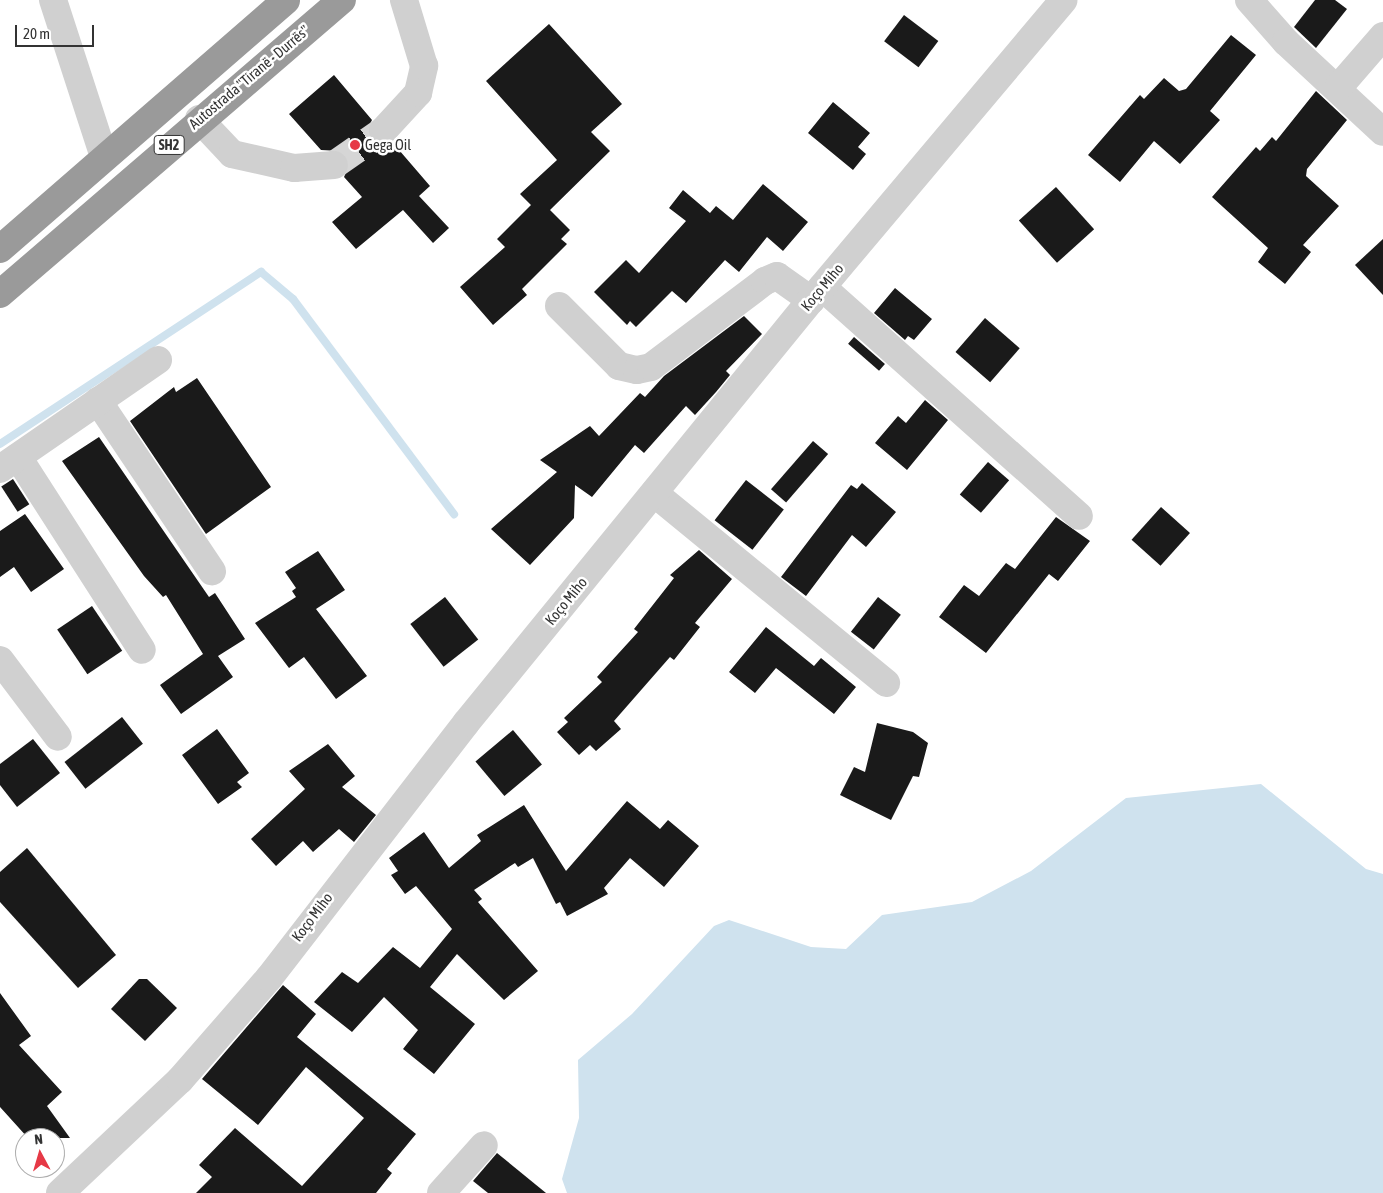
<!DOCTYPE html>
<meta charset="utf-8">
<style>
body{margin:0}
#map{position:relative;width:1383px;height:1193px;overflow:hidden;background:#fff;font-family:"Asap Condensed",sans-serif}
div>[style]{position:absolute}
.water>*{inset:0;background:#cfe2ee}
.stream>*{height:8px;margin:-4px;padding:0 4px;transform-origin:4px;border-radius:4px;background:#cfe2ee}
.building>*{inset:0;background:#1a1a1a;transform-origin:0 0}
.minor-tunnel>*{height:28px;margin-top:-14px;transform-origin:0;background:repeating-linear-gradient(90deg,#d6d6d6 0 28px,transparent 0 42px)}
.minor>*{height:28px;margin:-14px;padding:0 14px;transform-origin:14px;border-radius:14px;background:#d0d0d0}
.highway>*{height:28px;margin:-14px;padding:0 14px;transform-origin:14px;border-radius:14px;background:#9a9a9a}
.dots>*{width:14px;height:14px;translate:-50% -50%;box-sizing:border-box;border:2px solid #fff;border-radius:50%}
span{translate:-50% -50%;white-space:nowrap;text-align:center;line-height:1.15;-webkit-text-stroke:5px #fff;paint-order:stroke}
.shield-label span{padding:1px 4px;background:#fff;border:1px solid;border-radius:4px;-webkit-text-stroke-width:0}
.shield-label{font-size:14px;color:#333;font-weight:700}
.street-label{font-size:15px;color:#333}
.poi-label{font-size:15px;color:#333}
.left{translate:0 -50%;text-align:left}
.north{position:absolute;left:15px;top:1128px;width:50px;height:50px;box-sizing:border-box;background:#fff;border:1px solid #adadad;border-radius:50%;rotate:354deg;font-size:14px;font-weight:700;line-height:20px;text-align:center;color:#333}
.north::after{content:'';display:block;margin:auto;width:18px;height:22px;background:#e63946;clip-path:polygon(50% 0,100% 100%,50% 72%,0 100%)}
.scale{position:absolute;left:15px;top:25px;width:79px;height:22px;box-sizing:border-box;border:2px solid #333;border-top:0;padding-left:6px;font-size:15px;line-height:18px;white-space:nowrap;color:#333;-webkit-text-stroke:4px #fff;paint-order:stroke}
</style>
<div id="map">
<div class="water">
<div style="clip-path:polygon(1261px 784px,1366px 869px,1383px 874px,1383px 1193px,567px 1193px,562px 1179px,579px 1118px,578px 1060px,632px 1014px,714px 926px,729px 920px,811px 947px,846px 949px,882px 915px,972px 902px,1031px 871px,1126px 798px)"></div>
</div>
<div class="stream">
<div style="left:0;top:444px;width:313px;rotate:-33.4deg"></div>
<div style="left:261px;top:272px;width:42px;rotate:40.2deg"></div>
<div style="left:293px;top:299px;width:269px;rotate:53.2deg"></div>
</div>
<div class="building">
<div style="clip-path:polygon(1315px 0,1335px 0,1347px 9px,1316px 48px,1294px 27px)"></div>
<div style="left:904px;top:15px;width:43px;height:33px;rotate:37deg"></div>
<div style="clip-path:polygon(549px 24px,622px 104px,591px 132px,610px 151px,550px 210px,570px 230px,561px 239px,567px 244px,522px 289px,527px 295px,493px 325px,460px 287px,505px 247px,497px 239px,531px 205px,520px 194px,557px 160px,486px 81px)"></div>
<div style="clip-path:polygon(1231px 35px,1256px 55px,1210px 111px,1220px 120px,1180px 164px,1154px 141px,1120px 182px,1088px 155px,1140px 95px,1144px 99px,1164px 78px,1179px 91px,1186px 89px)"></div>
<div style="clip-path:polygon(334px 75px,372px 120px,368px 128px,372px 142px,380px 146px,393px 143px,430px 186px,419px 196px,449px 228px,433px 243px,403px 210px,356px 249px,332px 222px,362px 197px,344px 177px,350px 164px,347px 157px,340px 151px,321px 150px,289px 114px)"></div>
<div style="clip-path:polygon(1316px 91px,1347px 120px,1307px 169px,1306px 176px,1339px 206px,1303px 245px,1311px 252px,1285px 284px,1258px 262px,1268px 248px,1212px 197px,1256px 147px,1260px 151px,1272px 137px,1276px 141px)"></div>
<div style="clip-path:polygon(833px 102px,870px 133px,858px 147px,866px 154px,853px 170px,808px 133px)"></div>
<div style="clip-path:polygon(763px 184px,808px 222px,783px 251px,767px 237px,739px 272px,725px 260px,686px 303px,672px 291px,636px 327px,630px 321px,627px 325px,594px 292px,626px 260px,639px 273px,686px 221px,669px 208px,683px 190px,710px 213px,716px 206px,733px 220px)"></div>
<div style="left:1056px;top:187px;width:57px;height:50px;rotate:48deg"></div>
<div style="clip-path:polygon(1383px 239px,1383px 295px,1355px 265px)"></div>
<div style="clip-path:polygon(895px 288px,932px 319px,914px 340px,908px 336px,905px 340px,874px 313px)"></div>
<div style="clip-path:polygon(744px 316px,762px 334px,726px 371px,730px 375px,716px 392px,695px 415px,686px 406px,644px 453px,635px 445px,592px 497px,575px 485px,574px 518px,530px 565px,491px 529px,557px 472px,540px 460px,590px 426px,599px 436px,640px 393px,645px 397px,664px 376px)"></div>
<div style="left:985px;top:318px;width:46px;height:45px;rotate:41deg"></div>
<div style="left:854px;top:337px;width:41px;height:9px;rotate:41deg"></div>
<div style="clip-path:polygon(197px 378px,271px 487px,206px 534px,130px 421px,174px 387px,176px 392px)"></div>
<div style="clip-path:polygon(925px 400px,948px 420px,907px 470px,875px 443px,898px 416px,906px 423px)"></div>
<div style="clip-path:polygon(99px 437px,209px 597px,215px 593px,245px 639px,218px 656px,233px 677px,181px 714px,160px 685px,203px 654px,166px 595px,163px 597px,144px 576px,62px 461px)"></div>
<div style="left:813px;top:441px;width:20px;height:64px;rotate:41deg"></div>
<div style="left:988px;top:462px;width:28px;height:43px;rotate:41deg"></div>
<div style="left:13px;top:479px;width:30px;height:14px;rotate:57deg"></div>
<div style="left:746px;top:480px;width:48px;height:51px;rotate:38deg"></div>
<div style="clip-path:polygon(862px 483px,896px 512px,866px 547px,852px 535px,806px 596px,781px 577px,851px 485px,857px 489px)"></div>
<div style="left:1161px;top:507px;width:39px;height:44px;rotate:42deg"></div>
<div style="clip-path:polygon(25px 514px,64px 569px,31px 592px,14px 567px,0 577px,0 531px)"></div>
<div style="clip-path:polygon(1056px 517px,1090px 541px,1058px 581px,1049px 574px,986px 653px,939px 617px,964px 585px,979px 596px,1006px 563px,1015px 569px)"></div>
<div style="clip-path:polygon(699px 550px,732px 579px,695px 623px,700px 627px,674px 660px,670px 657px,614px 721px,621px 729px,596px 751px,590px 745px,579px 755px,557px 732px,568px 722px,564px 718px,602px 682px,597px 677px,638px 632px,634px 629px,674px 578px,670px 575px)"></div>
<div style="clip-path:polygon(318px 551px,345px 590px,316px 609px,367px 676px,336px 699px,304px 657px,289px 668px,255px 623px,296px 597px,292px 591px,296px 588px,285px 572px)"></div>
<div style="left:445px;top:597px;width:54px;height:44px;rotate:52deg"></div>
<div style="left:878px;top:597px;width:29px;height:44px;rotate:38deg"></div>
<div style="left:92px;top:606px;width:54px;height:42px;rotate:56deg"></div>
<div style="clip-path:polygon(766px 627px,814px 666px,821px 658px,856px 687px,834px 714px,776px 668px,755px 693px,729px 672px)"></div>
<div style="left:122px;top:717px;width:34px;height:73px;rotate:52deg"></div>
<div style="clip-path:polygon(877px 723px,913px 732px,928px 743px,919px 777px,913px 776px,891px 820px,840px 795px,854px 767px,865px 772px)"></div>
<div style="clip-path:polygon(217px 729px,249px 773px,237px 782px,242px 787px,218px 804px,182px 755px)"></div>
<div style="left:513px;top:730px;width:45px;height:49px;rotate:50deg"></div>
<div style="clip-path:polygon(33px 739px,60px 773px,17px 807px,0 785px,0 764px)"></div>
<div style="clip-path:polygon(328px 744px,355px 776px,342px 787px,376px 815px,354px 842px,339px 829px,313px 852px,303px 841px,276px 866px,251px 839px,305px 789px,289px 771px)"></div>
<div style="clip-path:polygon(627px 801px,660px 829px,668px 820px,699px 846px,664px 887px,630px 858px,604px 888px,608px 894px,567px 916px,560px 902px,556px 904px,533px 858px,518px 867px,515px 863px,474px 890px,482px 899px,478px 902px,538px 971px,504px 1000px,457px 954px,430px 987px,475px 1024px,434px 1074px,403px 1049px,418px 1030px,384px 997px,352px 1032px,314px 1002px,342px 972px,358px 983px,393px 947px,420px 968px,452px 929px,416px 886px,405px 894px,391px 875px,398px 871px,389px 858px,424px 832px,449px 868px,481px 841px,477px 835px,524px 805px,566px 871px)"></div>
<div style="clip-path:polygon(27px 848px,116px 955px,78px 988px,0 902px,0 872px)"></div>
<div style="clip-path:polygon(139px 979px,147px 979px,177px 1008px,145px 1041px,111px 1009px)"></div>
<div style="clip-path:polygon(283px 985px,316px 1014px,297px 1037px,416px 1134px,387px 1169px,392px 1173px,376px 1193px,196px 1193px,212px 1177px,199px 1165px,235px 1128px,302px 1186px,364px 1118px,306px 1067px,258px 1125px,202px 1079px)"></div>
<div style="clip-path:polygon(0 993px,31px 1036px,19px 1045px,62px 1092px,47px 1106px,70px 1138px,28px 1138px,0 1107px)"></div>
<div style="clip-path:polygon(497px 1153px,546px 1193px,488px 1193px,473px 1181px)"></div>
</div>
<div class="minor-tunnel">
<div style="left:334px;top:165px;width:60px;rotate:-34.8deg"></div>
</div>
<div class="minor">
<div style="left:53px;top:0;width:165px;rotate:72deg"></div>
<div style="left:1249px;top:0;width:56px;rotate:48.6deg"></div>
<div style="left:1286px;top:42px;width:132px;rotate:42.9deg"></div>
<div style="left:1338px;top:88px;width:69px;rotate:-49.1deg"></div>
<div style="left:199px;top:119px;width:48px;rotate:46.7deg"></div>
<div style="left:232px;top:154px;width:64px;rotate:12.7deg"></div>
<div style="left:294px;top:168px;width:40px;rotate:-4.3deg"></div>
<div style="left:383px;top:131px;width:52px;rotate:-47.4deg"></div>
<div style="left:418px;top:93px;width:28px;rotate:-77deg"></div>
<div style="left:424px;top:66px;width:69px;rotate:-106.9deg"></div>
<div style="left:822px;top:287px;width:344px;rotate:41.7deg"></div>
<div style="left:559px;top:306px;width:85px;rotate:45deg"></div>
<div style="left:619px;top:366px;width:18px;rotate:13deg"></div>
<div style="left:637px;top:370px;width:14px;rotate:-12deg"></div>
<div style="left:651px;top:367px;width:143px;rotate:-37deg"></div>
<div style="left:765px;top:281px;width:13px;rotate:-23deg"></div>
<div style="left:777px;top:276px;width:42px;rotate:35.2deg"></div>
<div style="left:98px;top:401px;width:205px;rotate:56.2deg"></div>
<div style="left:18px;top:457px;width:229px;rotate:57.3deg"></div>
<div style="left:0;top:469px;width:192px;rotate:-34.6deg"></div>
<div style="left:654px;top:493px;width:300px;rotate:39.3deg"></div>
<div style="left:0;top:660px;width:96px;rotate:53deg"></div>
<div style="left:60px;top:1193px;width:165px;rotate:-43.3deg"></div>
<div style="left:180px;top:1080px;width:135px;rotate:-48.9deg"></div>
<div style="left:269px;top:978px;width:322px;rotate:-52.3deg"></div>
<div style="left:466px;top:723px;width:546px;rotate:-50.8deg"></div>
<div style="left:811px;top:300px;width:392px;rotate:-49.9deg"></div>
<div style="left:441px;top:1193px;width:64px;rotate:-48.1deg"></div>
</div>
<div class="highway">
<div style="left:0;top:249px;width:379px;rotate:-41deg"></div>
<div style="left:0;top:294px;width:451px;rotate:-40.7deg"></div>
</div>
<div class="dots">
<div style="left:355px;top:145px;background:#e63946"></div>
</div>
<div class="shield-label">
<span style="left:169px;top:145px">SH2</span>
</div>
<div class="street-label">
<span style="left:249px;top:77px;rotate:-40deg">Autostrada "Tiranë - Durrës"</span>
<span style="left:822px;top:287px;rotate:-50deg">Koço Miho</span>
<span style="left:566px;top:601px;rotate:-51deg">Koço Miho</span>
<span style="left:312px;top:917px;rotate:-53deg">Koço Miho</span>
</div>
<div class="poi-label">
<span class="left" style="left:365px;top:145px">Gega Oil</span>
</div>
<div class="north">N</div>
<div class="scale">20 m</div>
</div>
